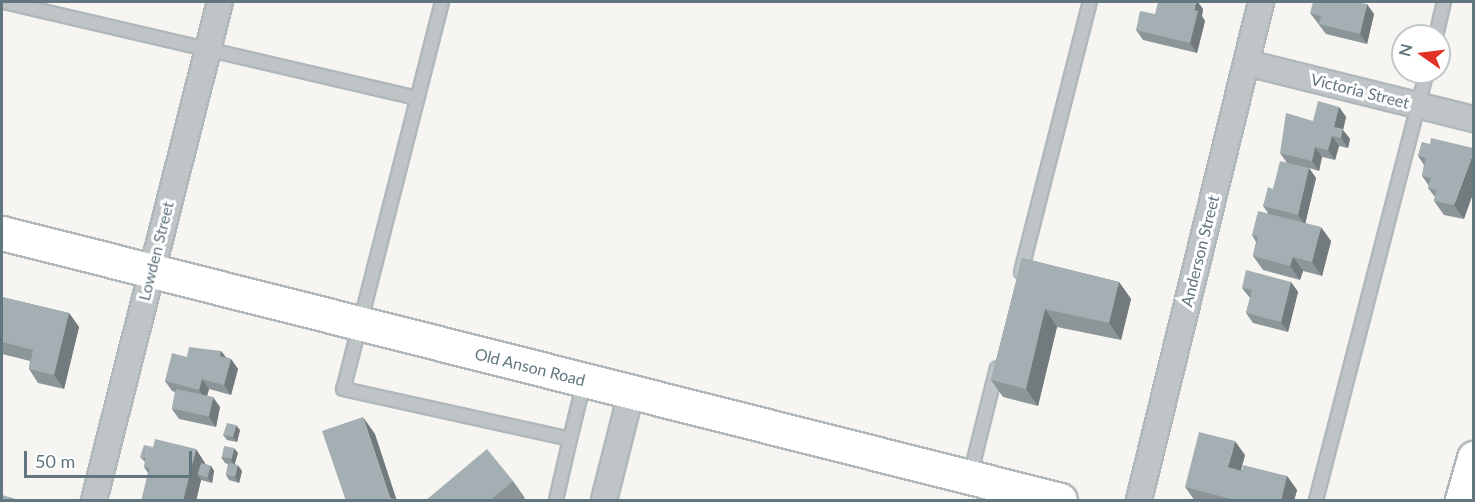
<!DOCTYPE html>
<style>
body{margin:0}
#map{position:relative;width:1475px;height:502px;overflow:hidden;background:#f6f5f2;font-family:Lato,sans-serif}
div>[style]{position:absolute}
.roads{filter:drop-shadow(2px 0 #b1b8bb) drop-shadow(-2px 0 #b1b8bb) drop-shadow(0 2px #b1b8bb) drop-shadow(0 -2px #b1b8bb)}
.lane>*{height:12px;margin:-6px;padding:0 6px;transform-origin:6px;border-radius:6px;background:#bfc4c7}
.street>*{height:24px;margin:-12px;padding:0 12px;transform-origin:12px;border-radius:12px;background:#bfc4c7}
.secondary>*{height:33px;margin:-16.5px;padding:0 16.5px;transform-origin:16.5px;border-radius:16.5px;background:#fff}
.wall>*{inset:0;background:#8c9699}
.shaded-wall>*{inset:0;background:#727a7d}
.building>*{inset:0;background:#a3afb2;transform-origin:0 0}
span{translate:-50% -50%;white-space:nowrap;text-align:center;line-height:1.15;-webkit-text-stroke:6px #fff;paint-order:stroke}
.street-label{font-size:16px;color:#61767e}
.frame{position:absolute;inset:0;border:3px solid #61767e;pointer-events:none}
.north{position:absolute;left:1391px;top:24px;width:60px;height:60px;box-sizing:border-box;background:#fff;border:2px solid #c0c8cb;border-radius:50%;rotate:284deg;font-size:16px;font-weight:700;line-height:24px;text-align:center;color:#61767e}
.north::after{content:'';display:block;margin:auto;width:21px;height:27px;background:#e33125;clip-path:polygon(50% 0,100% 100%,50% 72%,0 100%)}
.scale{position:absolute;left:24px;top:451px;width:168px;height:27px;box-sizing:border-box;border:3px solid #61767e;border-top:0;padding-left:8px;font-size:18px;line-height:21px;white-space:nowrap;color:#61767e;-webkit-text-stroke:4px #fff;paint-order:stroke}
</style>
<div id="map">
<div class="roads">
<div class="lane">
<div style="left:4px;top:2px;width:424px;rotate:13.1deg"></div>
<div style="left:442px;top:2px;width:399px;rotate:104.3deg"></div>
<div style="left:343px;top:389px;width:232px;rotate:12.4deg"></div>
<div style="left:570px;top:439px;width:63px;rotate:102.9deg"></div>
<div style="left:1436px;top:36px;width:35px;rotate:-77deg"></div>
<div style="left:1021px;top:272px;width:279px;rotate:-75.7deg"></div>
<div style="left:570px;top:439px;width:59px;rotate:-76.2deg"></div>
<div style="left:970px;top:476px;width:111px;rotate:-76deg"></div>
<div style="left:1316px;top:500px;width:442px;rotate:-75.5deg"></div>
</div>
<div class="street">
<div style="left:1247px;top:63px;width:234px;rotate:13.9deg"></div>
<div style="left:94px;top:500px;width:514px;rotate:-75.8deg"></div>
<div style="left:604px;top:500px;width:110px;rotate:-75.8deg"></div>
<div style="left:1139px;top:500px;width:513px;rotate:-76.23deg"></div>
</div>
<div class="secondary">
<div style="left:2px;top:233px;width:1091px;rotate:14.16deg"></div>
<div style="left:1462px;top:500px;width:44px;rotate:-74.1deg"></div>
</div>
</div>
<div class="wall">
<div style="clip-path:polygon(1203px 9px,1202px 16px,1205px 21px,1197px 53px,1143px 40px,1136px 30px,1155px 14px)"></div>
<div style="clip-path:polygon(1310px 13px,1374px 14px,1367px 44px,1326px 34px)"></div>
<div style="clip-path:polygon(1339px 107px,1346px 117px,1343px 130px,1350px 139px,1348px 148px,1339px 146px,1335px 160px,1322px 157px,1319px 171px,1309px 168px,1316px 178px,1305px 223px,1331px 241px,1322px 276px,1303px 271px,1300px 280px,1263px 270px,1253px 256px,1256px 242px,1252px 235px,1268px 213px,1263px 206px,1273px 189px,1287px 163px,1280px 153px,1313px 121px)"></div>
<div style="clip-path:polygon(1422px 142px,1464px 219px,1444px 215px,1434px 201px,1435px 197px,1428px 188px,1429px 186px,1422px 176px,1424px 165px,1418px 156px)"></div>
<div style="clip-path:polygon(1022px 258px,1119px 282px,1131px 299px,1121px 340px,1057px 327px,1038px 406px,1003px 397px,991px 380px)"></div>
<div style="clip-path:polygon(1291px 282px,1298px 292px,1288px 332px,1253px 323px,1246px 313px,1250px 298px,1242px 288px)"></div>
<div style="clip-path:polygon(2px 297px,69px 313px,79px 327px,64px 389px,38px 383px,29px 369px,30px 361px,2px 354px)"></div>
<div style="clip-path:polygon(221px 351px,226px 357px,231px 359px,238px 369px,231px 395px,209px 389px,207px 396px,220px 407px,216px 427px,179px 419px,172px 409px,175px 392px,172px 391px,165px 381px,187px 357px)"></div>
<div style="clip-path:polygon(240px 430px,237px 442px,227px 440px,223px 435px)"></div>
<div style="clip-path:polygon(238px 453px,235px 464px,242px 471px,239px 483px,229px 480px,226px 475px,228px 464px,225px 463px,221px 457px)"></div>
<div style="clip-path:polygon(1245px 455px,1241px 470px,1287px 476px,1297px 490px,1294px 501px,1195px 501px,1185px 487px)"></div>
<div style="clip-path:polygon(140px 457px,205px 463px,205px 464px,211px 466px,214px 471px,212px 483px,201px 480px,196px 501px,144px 501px,142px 498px,148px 473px,144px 467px,145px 462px)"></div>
<div style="clip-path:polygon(513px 481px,525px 498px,522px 501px,425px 501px)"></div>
</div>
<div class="shaded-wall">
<div style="clip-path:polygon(1196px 2px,1198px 2px,1203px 9px,1202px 16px,1205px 21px,1197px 53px,1190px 43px,1194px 10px)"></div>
<div style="clip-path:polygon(1367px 4px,1374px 14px,1367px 44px,1360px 34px)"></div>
<div style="clip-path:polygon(1339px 107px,1346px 117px,1343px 130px,1350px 139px,1348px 148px,1334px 127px)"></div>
<div style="clip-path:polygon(1332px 136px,1339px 146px,1335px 160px,1328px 150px)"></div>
<div style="clip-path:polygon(1315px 147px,1322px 157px,1319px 171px,1312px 161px)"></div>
<div style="clip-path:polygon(1473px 154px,1473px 194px,1464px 219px,1454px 205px)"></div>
<div style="clip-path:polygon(1309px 168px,1316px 178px,1305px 225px,1298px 215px)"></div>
<div style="clip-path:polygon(1321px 227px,1331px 241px,1322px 276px,1312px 262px)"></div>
<div style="clip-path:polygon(1293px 257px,1303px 271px,1300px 280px,1290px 266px)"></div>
<div style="clip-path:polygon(1119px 282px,1131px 299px,1121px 340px,1109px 323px)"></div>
<div style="clip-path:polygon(1291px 282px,1298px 292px,1288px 332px,1281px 322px)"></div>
<div style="clip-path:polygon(1045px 309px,1057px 327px,1038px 406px,1026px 389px)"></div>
<div style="clip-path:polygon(69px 313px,79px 327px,64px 389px,54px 375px)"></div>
<div style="clip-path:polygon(221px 351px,228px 361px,220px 356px)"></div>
<div style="clip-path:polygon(231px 359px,238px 369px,231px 395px,224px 385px)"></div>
<div style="clip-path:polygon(202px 379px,209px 389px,206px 400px,199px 390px)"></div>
<div style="clip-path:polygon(213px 397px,220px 407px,216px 427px,209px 417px)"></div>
<div style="clip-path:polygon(363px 417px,375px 434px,397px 501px,390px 498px)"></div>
<div style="clip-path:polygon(236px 425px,240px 430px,237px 442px,233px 437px)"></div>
<div style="clip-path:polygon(1235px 441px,1245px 455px,1238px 481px,1228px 467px)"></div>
<div style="clip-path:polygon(234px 448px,238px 453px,234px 465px,231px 460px)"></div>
<div style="clip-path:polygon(196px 449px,205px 463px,202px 476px,198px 475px,201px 480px,196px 501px,183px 501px)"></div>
<div style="clip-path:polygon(238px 465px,242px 471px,239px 483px,235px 477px)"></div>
<div style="clip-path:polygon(211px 466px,214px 471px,212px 483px,208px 478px)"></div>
<div style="clip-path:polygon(1287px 476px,1297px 490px,1294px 501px,1281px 501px)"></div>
</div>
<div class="building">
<div style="clip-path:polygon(1158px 2px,1196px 2px,1194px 10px,1198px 11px,1190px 43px,1136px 30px,1140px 11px,1155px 14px)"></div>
<div style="clip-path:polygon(1313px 2px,1355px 2px,1367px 4px,1360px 34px,1319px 24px,1321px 16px,1310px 13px)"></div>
<div style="clip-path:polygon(1318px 101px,1339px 107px,1334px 127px,1343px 129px,1341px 138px,1332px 136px,1328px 150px,1315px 147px,1312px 161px,1280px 153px,1286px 113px,1313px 121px)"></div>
<div style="clip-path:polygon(1431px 138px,1473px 148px,1473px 154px,1454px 205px,1434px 201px,1436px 190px,1428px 188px,1431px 178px,1422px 176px,1426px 158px,1418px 156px,1422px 142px,1430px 144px)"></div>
<div style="clip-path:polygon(1280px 161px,1309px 168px,1298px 215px,1263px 206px,1268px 187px,1273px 189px)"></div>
<div style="clip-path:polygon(1258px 211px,1321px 227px,1312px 262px,1293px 257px,1290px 266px,1253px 256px,1258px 237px,1252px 235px)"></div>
<div style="clip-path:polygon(1022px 258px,1119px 282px,1109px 323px,1045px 309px,1026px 389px,991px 380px)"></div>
<div style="clip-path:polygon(1246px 270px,1291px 282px,1281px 322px,1246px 313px,1252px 290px,1242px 288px)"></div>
<div style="clip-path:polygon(2px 297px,69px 313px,54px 375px,29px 369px,33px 350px,2px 342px)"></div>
<div style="clip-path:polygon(189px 347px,221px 351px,220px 356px,231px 359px,224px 385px,202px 379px,199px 390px,165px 381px,172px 353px,187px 357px)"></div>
<div style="left:176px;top:389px;width:38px;height:20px;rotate:12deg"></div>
<div style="clip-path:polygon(363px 417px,390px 498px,413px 501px,346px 501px,322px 431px)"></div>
<div style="clip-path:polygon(227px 423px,236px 425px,233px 437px,223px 435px)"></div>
<div style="clip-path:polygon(1199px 432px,1235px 441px,1228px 467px,1242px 471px,1243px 465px,1287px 476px,1281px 501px,1239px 501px,1185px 487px)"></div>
<div style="clip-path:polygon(155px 439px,196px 449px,183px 501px,152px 501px,142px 498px,150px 468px,144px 467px,148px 447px,153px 448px)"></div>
<div style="clip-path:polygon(144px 445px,153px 447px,153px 448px,148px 447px,146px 458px,140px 457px)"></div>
<div style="left:224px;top:446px;width:10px;height:11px;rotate:11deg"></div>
<div style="clip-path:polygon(487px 449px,513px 481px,489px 501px,425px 501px)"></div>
<div style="left:201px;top:463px;width:10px;height:12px;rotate:17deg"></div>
<div style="left:229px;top:463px;width:9px;height:12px;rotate:13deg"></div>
<div style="clip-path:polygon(2px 495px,23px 501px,2px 501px)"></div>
</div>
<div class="street-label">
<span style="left:1360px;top:91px;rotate:14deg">Victoria Street</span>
<span style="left:156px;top:251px;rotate:-76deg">Lowden Street</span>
<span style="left:1200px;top:251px;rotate:-76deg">Anderson Street</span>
<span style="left:530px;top:367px;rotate:14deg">Old Anson Road</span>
</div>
<div class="frame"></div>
<div class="north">N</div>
<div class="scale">50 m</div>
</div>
